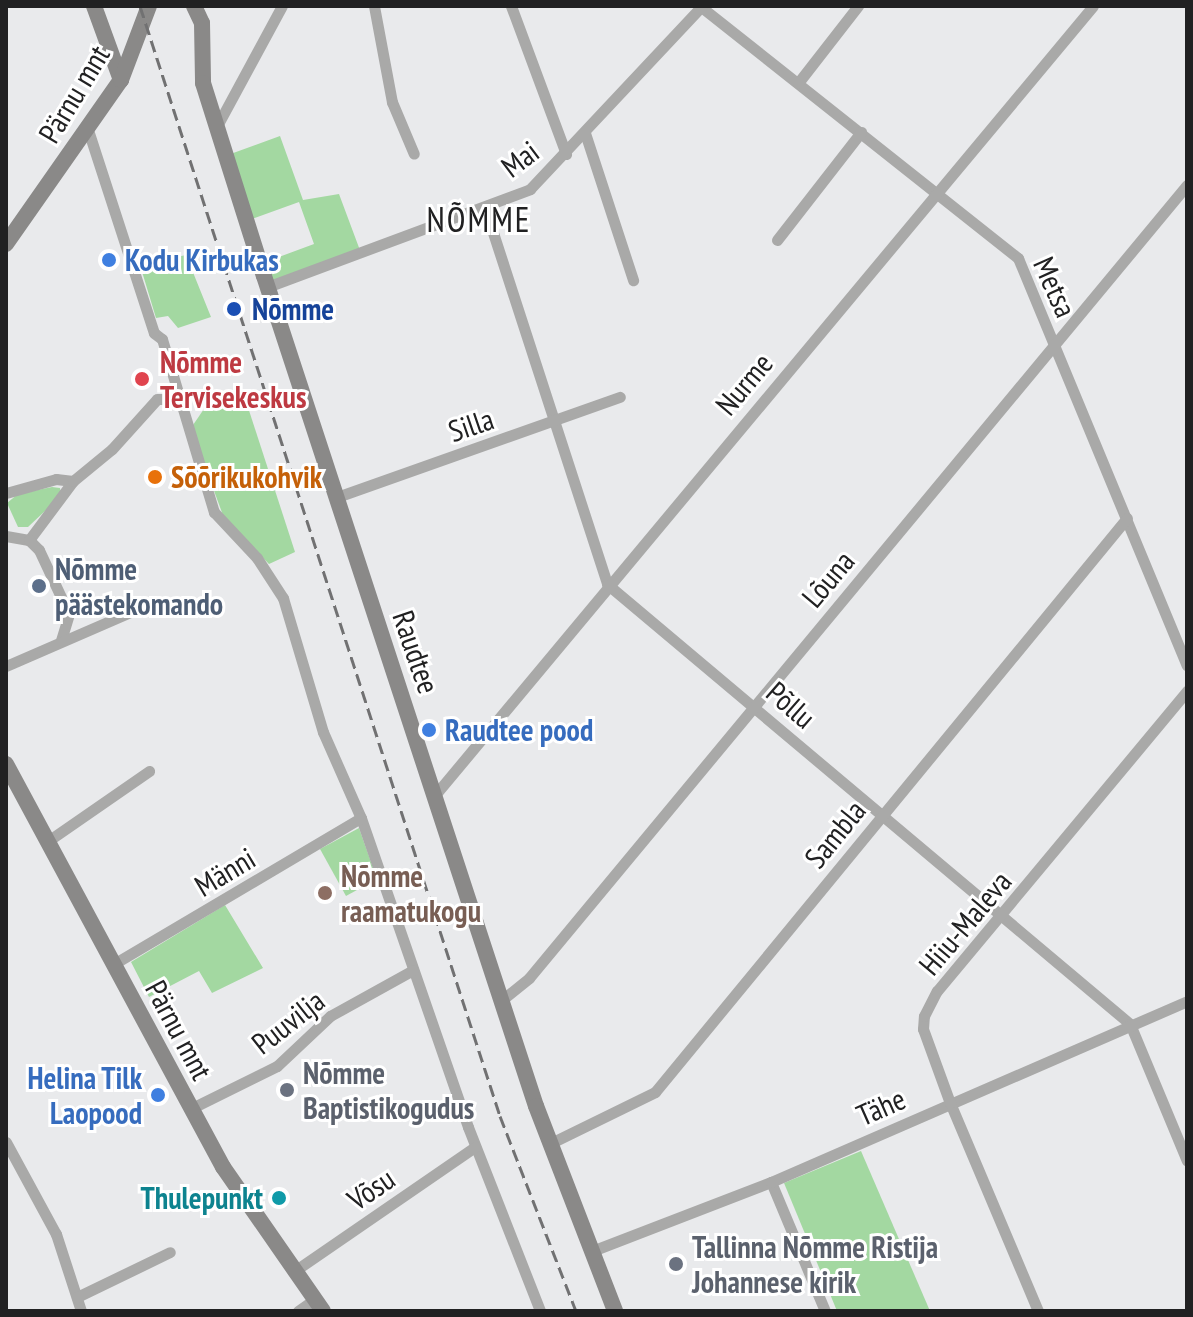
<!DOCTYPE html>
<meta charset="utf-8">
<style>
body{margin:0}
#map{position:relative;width:1193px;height:1317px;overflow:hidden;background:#e9eaec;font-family:"PT Sans Narrow",sans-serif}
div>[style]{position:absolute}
.green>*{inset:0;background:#a3d8a1}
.street>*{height:11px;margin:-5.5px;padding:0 5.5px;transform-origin:5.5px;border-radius:5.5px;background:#a9a9a8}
.secondary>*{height:16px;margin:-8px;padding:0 8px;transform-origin:8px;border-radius:8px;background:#8a8988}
.rail>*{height:3px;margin-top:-1.5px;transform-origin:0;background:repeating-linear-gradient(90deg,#717172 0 12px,transparent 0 18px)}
.dots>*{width:22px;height:22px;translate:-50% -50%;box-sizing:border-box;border:4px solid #fff;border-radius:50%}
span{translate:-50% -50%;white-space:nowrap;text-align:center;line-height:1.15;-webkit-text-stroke:6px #fff;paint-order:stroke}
.street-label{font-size:30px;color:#212122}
.shop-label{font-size:30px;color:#366cbe;font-weight:700}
.left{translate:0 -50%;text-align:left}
.right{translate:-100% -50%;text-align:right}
.transit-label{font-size:30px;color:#164399;font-weight:700}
.health-label{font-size:30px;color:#be3a42;font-weight:700}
.food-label{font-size:30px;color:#c56008;font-weight:700}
.service-label{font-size:30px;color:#4e5e75;font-weight:700}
.education-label{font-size:30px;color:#785e54;font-weight:700}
.worship-label{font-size:30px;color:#5b616d;font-weight:700}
.culture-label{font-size:30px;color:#0d838f;font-weight:700}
.quarter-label{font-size:34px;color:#212122;letter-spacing:2px}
.frame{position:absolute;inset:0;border:8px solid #212122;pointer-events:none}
</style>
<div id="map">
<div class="green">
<div style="clip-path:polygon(280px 136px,303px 200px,339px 194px,361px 253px,267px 287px,260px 264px,314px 244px,299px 202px,246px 221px,225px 156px)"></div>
<div style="clip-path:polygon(186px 255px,211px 317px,178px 328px,168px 316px,156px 318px,140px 265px)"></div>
<div style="clip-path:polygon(243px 392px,295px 552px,269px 564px,224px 518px,191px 428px,208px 403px)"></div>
<div style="clip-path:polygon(52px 487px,60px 488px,61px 496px,28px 527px,18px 527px,7px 503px,18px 494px)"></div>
<div style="clip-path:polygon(359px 828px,377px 879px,346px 896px,320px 849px)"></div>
<div style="clip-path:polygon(225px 905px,263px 968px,212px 993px,199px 971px,149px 997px,131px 962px)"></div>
<div style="clip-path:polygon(861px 1151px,930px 1311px,837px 1311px,784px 1183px)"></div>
</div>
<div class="street">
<div style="left:374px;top:6px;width:98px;rotate:79.4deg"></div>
<div style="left:392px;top:102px;width:56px;rotate:67.1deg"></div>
<div style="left:511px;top:6px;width:158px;rotate:69.6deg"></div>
<div style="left:700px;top:6px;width:406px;rotate:38.4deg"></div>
<div style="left:1018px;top:258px;width:441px;rotate:67.5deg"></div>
<div style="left:798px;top:83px;width:98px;rotate:-52.1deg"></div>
<div style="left:217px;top:126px;width:136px;rotate:-61.6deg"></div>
<div style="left:89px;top:133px;width:210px;rotate:72deg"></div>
<div style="left:154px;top:333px;width:10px;rotate:37deg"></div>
<div style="left:162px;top:339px;width:181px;rotate:73.3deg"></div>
<div style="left:214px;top:512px;width:63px;rotate:46.9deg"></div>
<div style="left:257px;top:558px;width:48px;rotate:57deg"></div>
<div style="left:283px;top:598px;width:140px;rotate:73.4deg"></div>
<div style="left:323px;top:732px;width:94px;rotate:66.2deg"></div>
<div style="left:361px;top:818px;width:327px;rotate:70.9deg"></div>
<div style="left:468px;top:1127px;width:198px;rotate:68.6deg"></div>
<div style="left:585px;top:133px;width:155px;rotate:71.9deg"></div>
<div style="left:485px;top:208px;width:395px;rotate:72deg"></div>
<div style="left:607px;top:584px;width:683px;rotate:40.07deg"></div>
<div style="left:1130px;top:1024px;width:148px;rotate:67.4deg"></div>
<div style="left:777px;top:240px;width:137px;rotate:-52.1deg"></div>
<div style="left:267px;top:287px;width:281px;rotate:-20.4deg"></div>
<div style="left:530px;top:189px;width:251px;rotate:-46.8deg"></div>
<div style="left:6px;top:493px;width:52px;rotate:-15.6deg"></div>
<div style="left:56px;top:479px;width:17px;rotate:7deg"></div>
<div style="left:337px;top:497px;width:300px;rotate:-19.5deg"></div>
<div style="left:6px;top:536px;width:23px;rotate:10deg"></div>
<div style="left:29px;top:540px;width:74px;rotate:-53.3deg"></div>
<div style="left:73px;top:481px;width:50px;rotate:-39.4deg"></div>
<div style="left:112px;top:449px;width:67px;rotate:-48deg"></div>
<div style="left:157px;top:399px;width:24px"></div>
<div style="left:29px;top:540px;width:14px;rotate:45deg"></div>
<div style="left:39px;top:550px;width:71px;rotate:64.9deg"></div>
<div style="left:69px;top:614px;width:28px;rotate:107deg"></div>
<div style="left:6px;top:666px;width:135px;rotate:-23.5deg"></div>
<div style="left:435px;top:795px;width:1027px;rotate:-50.17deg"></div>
<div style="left:48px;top:841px;width:123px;rotate:-34.7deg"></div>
<div style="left:112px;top:965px;width:289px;rotate:-30.6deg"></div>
<div style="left:502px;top:1000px;width:35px;rotate:-39deg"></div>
<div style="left:529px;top:978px;width:1030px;rotate:-50.32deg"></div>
<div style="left:190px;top:1109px;width:97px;rotate:-26.3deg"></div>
<div style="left:277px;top:1066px;width:73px;rotate:-43.3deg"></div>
<div style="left:330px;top:1016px;width:95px;rotate:-29deg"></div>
<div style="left:6px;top:1142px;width:105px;rotate:61.5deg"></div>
<div style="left:56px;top:1234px;width:81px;rotate:72deg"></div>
<div style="left:551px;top:1143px;width:116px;rotate:-26.1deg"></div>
<div style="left:655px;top:1092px;width:743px;rotate:-50.57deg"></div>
<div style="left:771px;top:1182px;width:140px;rotate:67.3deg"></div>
<div style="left:592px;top:1251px;width:192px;rotate:-21.1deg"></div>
<div style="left:771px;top:1182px;width:454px;rotate:-23.5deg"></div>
<div style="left:293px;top:1272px;width:221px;rotate:-34.5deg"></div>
<div style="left:77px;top:1297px;width:103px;rotate:-25.8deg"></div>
<div style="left:298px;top:1311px;width:19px;rotate:-35deg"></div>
<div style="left:1038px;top:1311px;width:226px;rotate:-112.9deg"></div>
<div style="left:950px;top:1103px;width:79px;rotate:-110deg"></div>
<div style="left:923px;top:1029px;width:13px;rotate:-86deg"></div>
<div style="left:924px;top:1016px;width:28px;rotate:-63deg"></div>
<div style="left:937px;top:991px;width:391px;rotate:-50.2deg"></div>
</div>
<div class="secondary">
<div style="left:94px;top:6px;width:79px;rotate:70deg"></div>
<div style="left:194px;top:6px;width:19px;rotate:65deg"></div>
<div style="left:202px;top:23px;width:60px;rotate:89deg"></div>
<div style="left:203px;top:83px;width:202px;rotate:72.5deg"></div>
<div style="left:264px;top:276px;width:873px;rotate:71.86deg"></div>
<div style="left:536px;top:1106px;width:220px;rotate:68.9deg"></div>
<div style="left:6px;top:244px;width:200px;rotate:-55deg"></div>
<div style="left:121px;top:80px;width:79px;rotate:-69.3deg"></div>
<div style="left:6px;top:764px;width:458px;rotate:61.7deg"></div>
<div style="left:223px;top:1167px;width:175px;rotate:55.2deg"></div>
</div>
<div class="rail">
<div style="left:140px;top:6px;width:1167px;rotate:72.03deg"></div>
<div style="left:500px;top:1116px;width:209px;rotate:68.7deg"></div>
</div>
<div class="dots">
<div style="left:109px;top:260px;background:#3f7fe0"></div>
<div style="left:234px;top:309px;background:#1a4fb4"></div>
<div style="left:142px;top:379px;background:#e0444e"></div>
<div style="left:155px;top:477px;background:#e8710a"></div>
<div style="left:39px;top:586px;background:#5c6f8a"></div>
<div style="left:429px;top:730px;background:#3f7fe0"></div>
<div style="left:325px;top:893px;background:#8d6e63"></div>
<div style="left:287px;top:1090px;background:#6b7280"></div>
<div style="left:158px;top:1095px;background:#3f7fe0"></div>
<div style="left:279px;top:1198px;background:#0f9aa8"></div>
<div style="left:676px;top:1264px;background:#6b7280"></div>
</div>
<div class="street-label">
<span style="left:74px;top:94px;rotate:-59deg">Pärnu mnt</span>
<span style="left:520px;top:159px;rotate:-37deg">Mai</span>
<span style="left:1055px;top:287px;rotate:66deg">Metsa</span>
<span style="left:744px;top:384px;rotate:-50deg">Nurme</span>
<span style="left:471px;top:425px;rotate:-19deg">Silla</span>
<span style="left:828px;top:579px;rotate:-50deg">Lõuna</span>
<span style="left:416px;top:652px;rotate:71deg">Raudtee</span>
<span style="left:791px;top:705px;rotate:41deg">Põllu</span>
<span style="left:835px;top:834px;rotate:-51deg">Sambla</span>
<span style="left:225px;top:872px;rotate:-31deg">Männi</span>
<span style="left:965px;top:923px;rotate:-50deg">Hiiu-Maleva</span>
<span style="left:288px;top:1022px;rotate:-38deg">Puuvilja</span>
<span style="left:179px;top:1030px;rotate:62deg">Pärnu mnt</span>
<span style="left:881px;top:1107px;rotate:-24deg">Tähe</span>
<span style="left:371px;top:1189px;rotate:-34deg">Võsu</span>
</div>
<div class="shop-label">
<span class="left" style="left:125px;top:260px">Kodu Kirbukas</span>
<span class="left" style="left:445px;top:730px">Raudtee pood</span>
<span class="right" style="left:142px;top:1095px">Helina Tilk<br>Laopood</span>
</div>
<div class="transit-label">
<span class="left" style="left:252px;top:309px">Nõmme</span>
</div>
<div class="health-label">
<span class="left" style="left:160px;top:379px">Nõmme<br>Tervisekeskus</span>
</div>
<div class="food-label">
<span class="left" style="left:171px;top:477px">Sõõrikukohvik</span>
</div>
<div class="service-label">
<span class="left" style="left:55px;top:586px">Nõmme<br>päästekomando</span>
</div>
<div class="education-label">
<span class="left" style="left:341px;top:893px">Nõmme<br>raamatukogu</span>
</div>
<div class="worship-label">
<span class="left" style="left:303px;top:1090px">Nõmme<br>Baptistikogudus</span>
<span class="left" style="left:692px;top:1264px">Tallinna Nõmme Ristija<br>Johannese kirik</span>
</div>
<div class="culture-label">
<span class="right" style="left:263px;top:1198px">Thulepunkt</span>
</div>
<div class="quarter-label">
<span style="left:479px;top:220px">NÕMME</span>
</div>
<div class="frame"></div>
</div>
